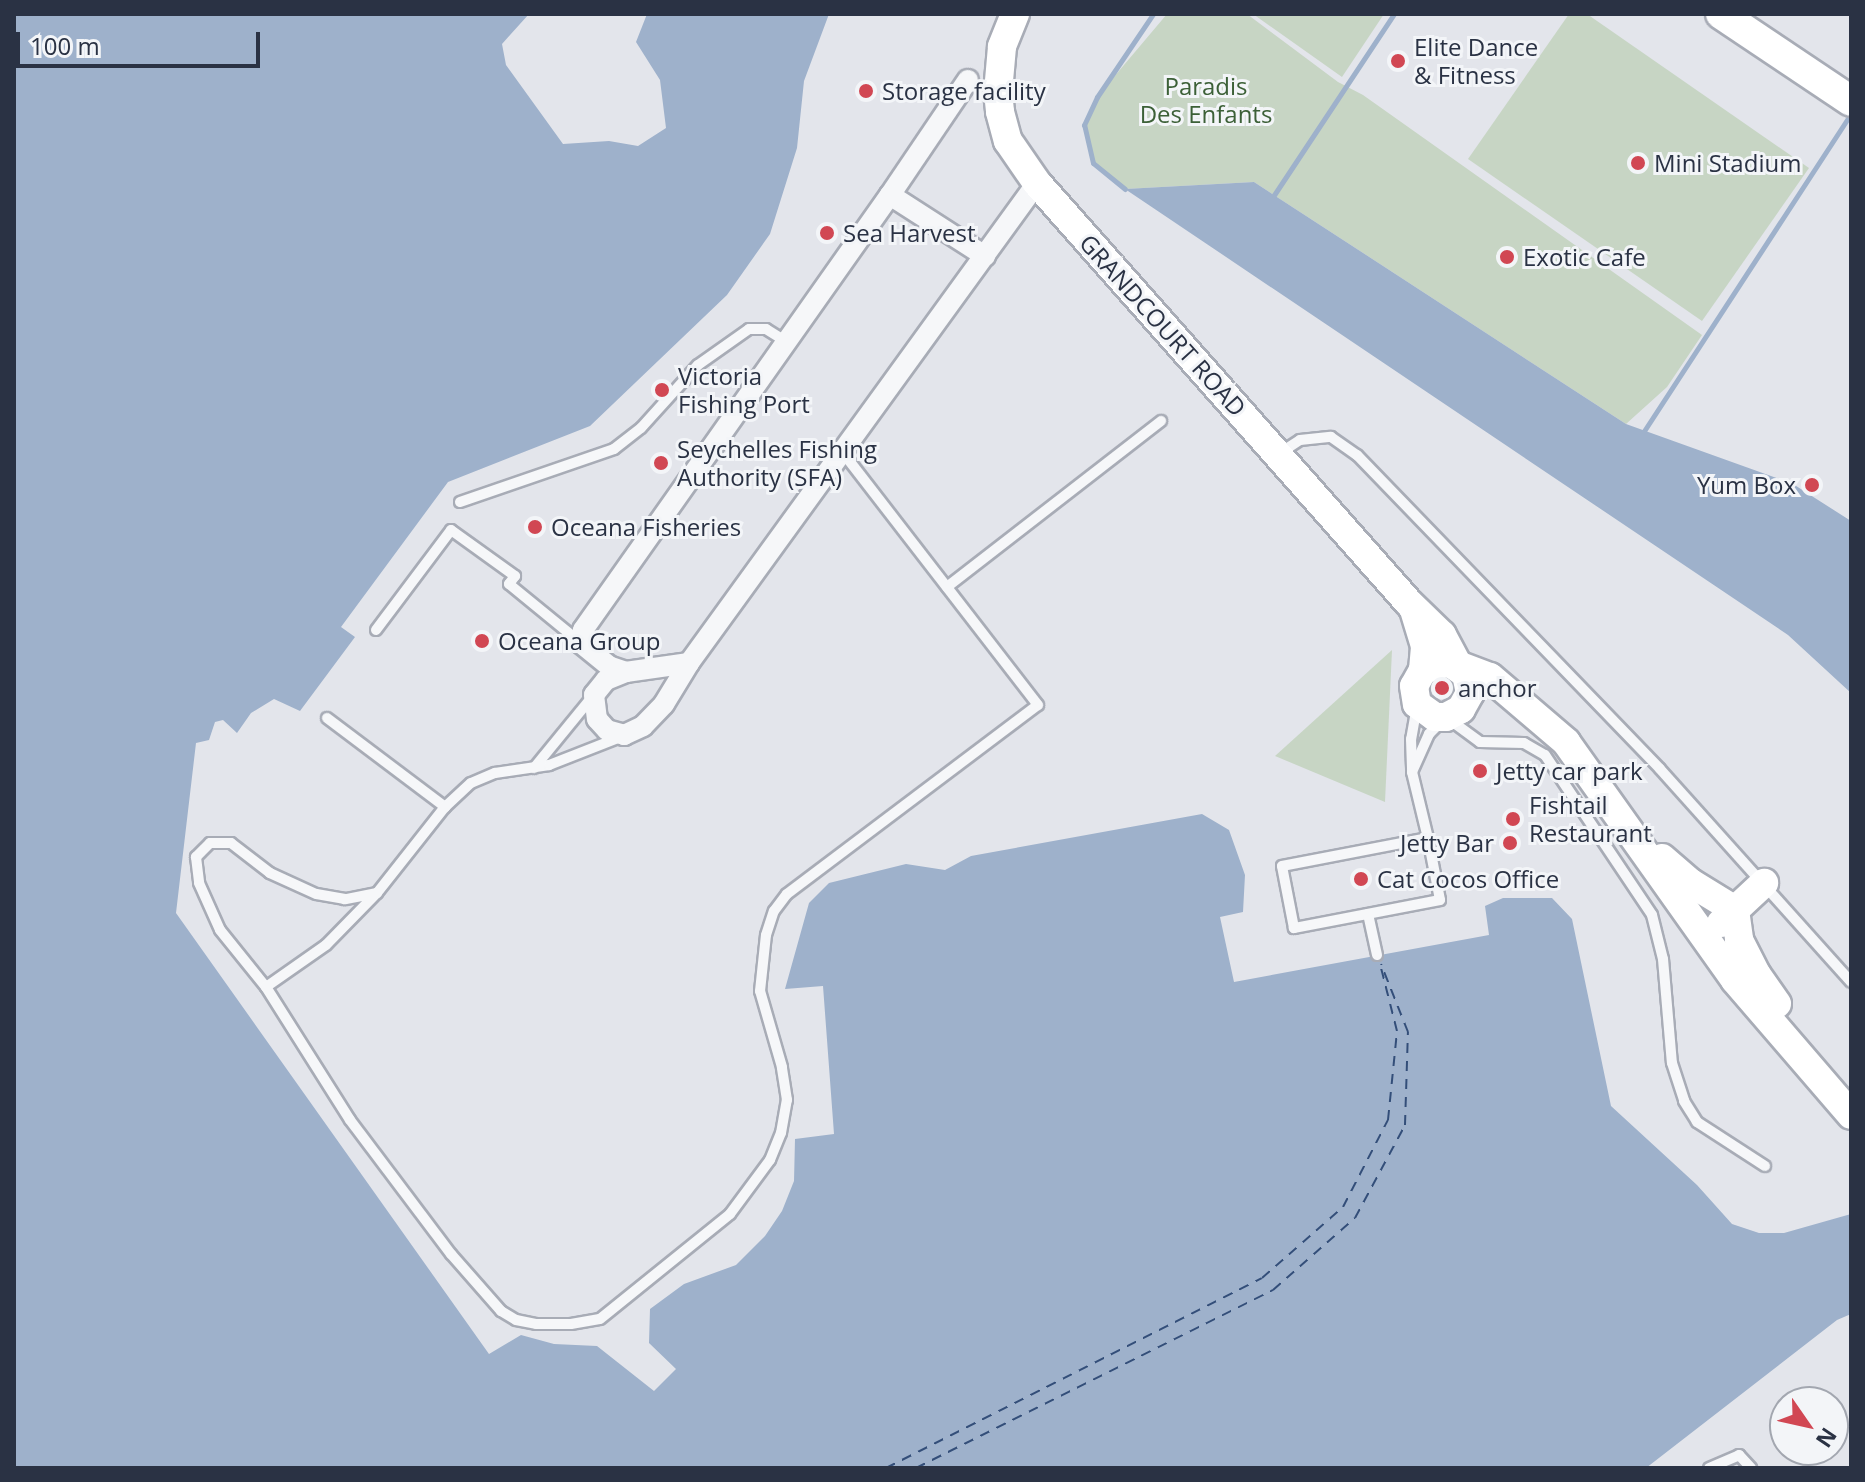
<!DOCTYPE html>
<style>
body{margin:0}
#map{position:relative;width:1865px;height:1482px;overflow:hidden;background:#e3e5eb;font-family:"Open Sans",sans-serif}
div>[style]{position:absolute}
.green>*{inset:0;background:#c7d5c4}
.water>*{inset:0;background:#9eb1cb}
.stream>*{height:5px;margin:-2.5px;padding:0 2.5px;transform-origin:2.5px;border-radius:2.5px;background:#9eb1cb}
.ferry>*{height:2px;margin-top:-1px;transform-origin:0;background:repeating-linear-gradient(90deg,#334e79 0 10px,transparent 0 18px)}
.roads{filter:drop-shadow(2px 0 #a8acb6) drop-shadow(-2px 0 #a8acb6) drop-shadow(0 2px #a8acb6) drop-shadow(0 -2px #a8acb6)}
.lane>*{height:10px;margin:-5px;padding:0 5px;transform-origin:5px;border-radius:5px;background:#f6f7f9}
.street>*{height:20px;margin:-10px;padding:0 10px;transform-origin:10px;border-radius:10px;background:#f6f7f9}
.secondary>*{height:28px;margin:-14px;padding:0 14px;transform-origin:14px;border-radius:14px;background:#fff}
.primary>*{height:30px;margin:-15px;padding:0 15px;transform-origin:15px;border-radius:15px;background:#fff}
.dots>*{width:22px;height:22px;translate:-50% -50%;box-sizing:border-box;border:4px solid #f3f5f8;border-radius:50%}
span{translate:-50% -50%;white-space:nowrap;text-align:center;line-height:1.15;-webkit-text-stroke:6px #f3f5f8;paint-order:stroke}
.poi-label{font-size:24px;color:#2a3244}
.left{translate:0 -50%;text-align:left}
.right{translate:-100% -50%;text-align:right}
.park-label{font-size:24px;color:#3c6037}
.street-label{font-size:24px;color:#2a3244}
.frame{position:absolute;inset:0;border:16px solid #2a3244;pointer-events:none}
.north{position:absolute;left:1769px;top:1386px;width:80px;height:80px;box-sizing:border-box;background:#f3f5f8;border:2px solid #a3a7b0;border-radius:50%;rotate:124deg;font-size:22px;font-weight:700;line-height:32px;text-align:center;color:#2a3244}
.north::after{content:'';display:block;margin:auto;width:28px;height:36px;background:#d14753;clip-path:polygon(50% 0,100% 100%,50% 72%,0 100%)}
.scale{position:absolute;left:16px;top:32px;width:244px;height:36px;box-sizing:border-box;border:4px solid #2a3244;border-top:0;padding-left:10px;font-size:24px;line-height:28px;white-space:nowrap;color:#2a3244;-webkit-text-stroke:6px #f3f5f8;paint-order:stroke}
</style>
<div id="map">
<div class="green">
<div style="clip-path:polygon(1167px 14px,1247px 14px,1338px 82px,1363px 95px,1702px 335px,1667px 387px,1626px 424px,1254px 182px,1125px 189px,1093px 163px,1084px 125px,1097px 97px)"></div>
<div style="clip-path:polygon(1253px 14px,1384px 14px,1342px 77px)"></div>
<div style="clip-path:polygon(1569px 14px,1587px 14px,1809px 168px,1702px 321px,1468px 159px)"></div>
<div style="clip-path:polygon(1392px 650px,1385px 802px,1275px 756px)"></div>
</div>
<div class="water">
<div style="clip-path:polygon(14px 14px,529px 14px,502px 44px,506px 65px,563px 144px,609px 141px,638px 146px,666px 128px,660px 80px,636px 42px,647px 14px,829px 14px,804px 81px,797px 148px,770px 234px,727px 295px,590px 426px,448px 482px,341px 627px,355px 637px,300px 711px,274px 699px,251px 713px,237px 733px,223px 720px,215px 722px,209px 740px,196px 743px,176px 913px,489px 1354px,521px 1335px,554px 1344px,597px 1346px,654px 1391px,676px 1369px,649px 1343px,650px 1309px,684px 1284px,736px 1265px,765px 1236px,782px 1211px,794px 1181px,795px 1139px,834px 1134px,823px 986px,785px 989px,809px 903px,829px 883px,906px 864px,945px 870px,971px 856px,1202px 814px,1229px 830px,1245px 875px,1243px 912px,1220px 917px,1234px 982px,1489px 935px,1485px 906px,1503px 898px,1552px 898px,1572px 919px,1611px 1106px,1697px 1185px,1732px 1224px,1759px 1233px,1784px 1233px,1851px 1214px,1851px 1314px,1837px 1320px,1646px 1468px,14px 1468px)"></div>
<div style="clip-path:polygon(1254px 182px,1626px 424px,1793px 484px,1851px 521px,1851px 693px,1788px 635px,1125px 189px)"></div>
</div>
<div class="stream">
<div style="left:1125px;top:189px;width:41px;rotate:-140.9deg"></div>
<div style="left:1093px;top:163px;width:39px;rotate:-103deg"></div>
<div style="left:1084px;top:125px;width:31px;rotate:-65deg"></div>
<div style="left:1097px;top:97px;width:100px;rotate:-56deg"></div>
<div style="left:1274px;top:195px;width:217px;rotate:-56.5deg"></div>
<div style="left:1644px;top:431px;width:379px;rotate:-56.9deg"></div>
</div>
<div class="ferry">
<div style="left:886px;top:1468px;width:421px;rotate:-26.8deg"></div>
<div style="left:1262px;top:1278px;width:108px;rotate:-41.2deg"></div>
<div style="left:1343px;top:1207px;width:98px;rotate:-62.7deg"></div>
<div style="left:1388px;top:1120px;width:89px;rotate:-84.2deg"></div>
<div style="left:1397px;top:1031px;width:73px;rotate:-104.2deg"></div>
<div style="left:916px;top:1468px;width:399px;rotate:-26.5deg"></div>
<div style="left:1273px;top:1290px;width:109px;rotate:-41.3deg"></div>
<div style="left:1355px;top:1218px;width:106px;rotate:-61.7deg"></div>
<div style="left:1405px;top:1125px;width:93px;rotate:-88.2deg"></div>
<div style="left:1408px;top:1032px;width:73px;rotate:-111.7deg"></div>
</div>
<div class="roads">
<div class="lane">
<div style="left:1280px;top:453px;width:24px;rotate:-33deg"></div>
<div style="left:1300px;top:440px;width:31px;rotate:-6deg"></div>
<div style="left:1331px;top:437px;width:32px;rotate:35deg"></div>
<div style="left:1357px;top:455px;width:436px;rotate:46deg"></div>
<div style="left:1660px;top:769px;width:286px;rotate:48.1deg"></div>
<div style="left:460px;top:502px;width:163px;rotate:-19deg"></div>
<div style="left:614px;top:449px;width:34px;rotate:-38deg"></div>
<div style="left:641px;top:428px;width:85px;rotate:-47.9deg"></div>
<div style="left:698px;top:365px;width:62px;rotate:-35.2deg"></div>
<div style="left:749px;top:329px;width:17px"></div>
<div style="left:766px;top:329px;width:25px;rotate:32deg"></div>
<div style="left:947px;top:587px;width:271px;rotate:-37.8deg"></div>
<div style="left:376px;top:630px;width:125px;rotate:-53.1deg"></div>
<div style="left:451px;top:530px;width:79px;rotate:35.7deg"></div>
<div style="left:515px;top:576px;width:10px;rotate:127deg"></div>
<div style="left:509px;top:584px;width:93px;rotate:39.3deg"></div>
<div style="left:1417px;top:706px;width:34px;rotate:100deg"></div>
<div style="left:1411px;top:739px;width:33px;rotate:88deg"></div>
<div style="left:1412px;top:772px;width:68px;rotate:76.4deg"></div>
<div style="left:1428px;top:838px;width:63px;rotate:79deg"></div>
<div style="left:1440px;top:900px;width:149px;rotate:169.1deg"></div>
<div style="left:1294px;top:928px;width:63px;rotate:-101deg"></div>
<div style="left:1282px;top:866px;width:149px;rotate:-10.9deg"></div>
<div style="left:327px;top:718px;width:148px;rotate:37deg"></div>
<div style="left:534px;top:768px;width:93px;rotate:-50.7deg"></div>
<div style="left:1412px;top:772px;width:42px;rotate:-65.9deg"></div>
<div style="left:1429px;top:734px;width:24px;rotate:-45deg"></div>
<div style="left:1446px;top:717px;width:42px;rotate:36.3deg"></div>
<div style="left:1480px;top:742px;width:44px;rotate:1.3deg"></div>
<div style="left:1524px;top:743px;width:24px;rotate:30deg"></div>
<div style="left:1545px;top:755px;width:192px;rotate:56.2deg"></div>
<div style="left:1652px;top:915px;width:45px;rotate:76deg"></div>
<div style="left:1663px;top:959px;width:104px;rotate:85.1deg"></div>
<div style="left:1672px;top:1063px;width:40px;rotate:72deg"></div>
<div style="left:1684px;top:1101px;width:25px;rotate:58deg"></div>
<div style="left:1697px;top:1122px;width:81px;rotate:32.9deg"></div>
<div style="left:377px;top:893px;width:33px;rotate:169deg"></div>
<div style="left:345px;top:899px;width:29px;rotate:-170deg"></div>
<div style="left:316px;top:894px;width:51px;rotate:-155.5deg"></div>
<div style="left:270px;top:873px;width:49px;rotate:-142.4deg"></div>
<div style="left:231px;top:843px;width:21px;rotate:180deg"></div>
<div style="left:210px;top:843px;width:20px;rotate:135deg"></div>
<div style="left:196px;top:857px;width:26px;rotate:83deg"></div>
<div style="left:199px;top:883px;width:51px;rotate:65.9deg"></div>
<div style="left:220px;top:930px;width:73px;rotate:51.1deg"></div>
<div style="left:266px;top:987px;width:157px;rotate:57.7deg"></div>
<div style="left:350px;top:1120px;width:168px;rotate:53deg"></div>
<div style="left:451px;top:1254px;width:76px;rotate:48.7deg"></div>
<div style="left:501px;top:1311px;width:17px;rotate:31deg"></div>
<div style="left:516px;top:1320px;width:20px;rotate:11deg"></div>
<div style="left:536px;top:1324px;width:35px"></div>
<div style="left:571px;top:1324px;width:29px;rotate:-10deg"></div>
<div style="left:600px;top:1319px;width:167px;rotate:-38.9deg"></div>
<div style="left:730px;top:1214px;width:67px;rotate:-53.5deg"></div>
<div style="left:770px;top:1160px;width:29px;rotate:-68deg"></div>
<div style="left:781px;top:1133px;width:34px;rotate:-80deg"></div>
<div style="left:787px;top:1100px;width:33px;rotate:-99deg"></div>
<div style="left:782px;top:1067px;width:79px;rotate:-106.1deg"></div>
<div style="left:760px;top:991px;width:56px;rotate:-83.9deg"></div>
<div style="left:766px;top:935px;width:25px;rotate:-72deg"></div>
<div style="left:774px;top:911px;width:21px;rotate:-53deg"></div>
<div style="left:787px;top:894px;width:314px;rotate:-37deg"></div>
<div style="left:1038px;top:705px;width:319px;rotate:-127.7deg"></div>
<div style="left:1368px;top:914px;width:42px;rotate:77.6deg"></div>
<div style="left:266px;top:987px;width:73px;rotate:-35deg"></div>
<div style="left:326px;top:945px;width:73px;rotate:-45.6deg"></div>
<div style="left:377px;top:893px;width:110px;rotate:-51.7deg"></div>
<div style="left:445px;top:807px;width:35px;rotate:-43deg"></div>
<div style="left:471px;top:783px;width:26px;rotate:-23deg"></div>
<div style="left:495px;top:773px;width:55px;rotate:-8.4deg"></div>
<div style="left:549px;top:765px;width:77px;rotate:-21.3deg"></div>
<div style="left:1709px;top:1468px;width:33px;rotate:-23deg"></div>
<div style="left:1739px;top:1455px;width:18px;rotate:47deg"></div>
</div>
<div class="street">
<div style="left:890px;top:195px;width:139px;rotate:-55.9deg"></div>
<div style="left:689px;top:663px;width:64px;rotate:171.9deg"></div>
<div style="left:626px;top:672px;width:22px;rotate:158deg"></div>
<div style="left:606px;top:680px;width:19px;rotate:129deg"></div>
<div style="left:594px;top:695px;width:24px;rotate:83deg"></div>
<div style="left:597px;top:719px;width:15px;rotate:48deg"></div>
<div style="left:607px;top:730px;width:18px;rotate:16deg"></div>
<div style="left:624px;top:735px;width:21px;rotate:-25deg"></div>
<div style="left:643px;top:726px;width:30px;rotate:-46deg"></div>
<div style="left:664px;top:704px;width:48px;rotate:-58.6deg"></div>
<div style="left:689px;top:663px;width:593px;rotate:-54.06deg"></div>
<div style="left:626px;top:672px;width:18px;rotate:-161deg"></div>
<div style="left:609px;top:666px;width:36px;rotate:-141deg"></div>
<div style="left:581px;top:643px;width:13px;rotate:-81deg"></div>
<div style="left:583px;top:630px;width:532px;rotate:-54.79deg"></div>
<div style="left:890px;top:195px;width:113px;rotate:32.7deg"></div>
</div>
<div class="secondary">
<div style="left:1015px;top:14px;width:35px;rotate:112deg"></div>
<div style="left:1002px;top:47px;width:45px;rotate:95.1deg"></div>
<div style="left:998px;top:92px;width:20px;rotate:84deg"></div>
<div style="left:1000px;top:112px;width:30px;rotate:75deg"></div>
<div style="left:1008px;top:141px;width:51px;rotate:55.4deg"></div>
<div style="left:1037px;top:183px;width:561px;rotate:48.47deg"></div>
<div style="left:1409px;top:603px;width:46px;rotate:44.1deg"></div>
<div style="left:1442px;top:635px;width:34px;rotate:62deg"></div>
<div style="left:1458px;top:665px;width:34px;rotate:21deg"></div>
<div style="left:1490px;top:677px;width:100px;rotate:40.5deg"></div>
<div style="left:1566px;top:742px;width:292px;rotate:54.6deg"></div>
<div style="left:1735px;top:980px;width:178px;rotate:49.3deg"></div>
<div style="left:1414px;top:610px;width:39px;rotate:73deg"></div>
<div style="left:1425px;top:647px;width:23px;rotate:95deg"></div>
<div style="left:1423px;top:670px;width:18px;rotate:119deg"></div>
<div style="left:1414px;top:686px;width:18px;rotate:81deg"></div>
<div style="left:1417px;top:704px;width:22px;rotate:36deg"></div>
<div style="left:1435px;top:717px;width:11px"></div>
<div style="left:1446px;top:717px;width:17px;rotate:-28deg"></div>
<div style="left:1461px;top:709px;width:18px;rotate:-61deg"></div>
<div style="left:1470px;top:693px;width:19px;rotate:-102deg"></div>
<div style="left:1466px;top:674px;width:21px;rotate:-145deg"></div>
<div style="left:1449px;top:662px;width:27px;rotate:163deg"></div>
<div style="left:1662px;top:858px;width:38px;rotate:41deg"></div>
<div style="left:1691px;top:883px;width:52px;rotate:31.5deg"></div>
<div style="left:1735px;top:910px;width:30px;rotate:82deg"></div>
<div style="left:1739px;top:940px;width:39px;rotate:63deg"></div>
<div style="left:1757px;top:975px;width:35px;rotate:55deg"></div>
<div style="left:1721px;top:923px;width:59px;rotate:-42.9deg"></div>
</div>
<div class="primary">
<div style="left:1721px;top:14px;width:156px;rotate:33.8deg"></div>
</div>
</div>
<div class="dots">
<div style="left:1398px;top:61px;background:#d14753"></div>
<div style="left:866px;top:91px;background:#d14753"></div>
<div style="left:1638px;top:163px;background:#d14753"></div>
<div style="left:827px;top:233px;background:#d14753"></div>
<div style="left:1507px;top:257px;background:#d14753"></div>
<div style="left:662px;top:390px;background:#d14753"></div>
<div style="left:661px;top:463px;background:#d14753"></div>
<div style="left:1812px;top:485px;background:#d14753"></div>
<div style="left:535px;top:527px;background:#d14753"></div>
<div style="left:482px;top:641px;background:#d14753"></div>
<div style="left:1442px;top:688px;background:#d14753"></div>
<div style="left:1480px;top:771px;background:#d14753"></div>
<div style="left:1513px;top:819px;background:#d14753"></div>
<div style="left:1510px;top:843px;background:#d14753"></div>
<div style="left:1361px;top:879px;background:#d14753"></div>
</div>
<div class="poi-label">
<span class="left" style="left:1414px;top:61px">Elite Dance<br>&amp; Fitness</span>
<span class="left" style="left:882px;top:91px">Storage facility</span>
<span class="left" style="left:1654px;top:163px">Mini Stadium</span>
<span class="left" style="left:843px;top:233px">Sea Harvest</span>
<span class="left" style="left:1523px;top:257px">Exotic Cafe</span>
<span class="left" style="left:678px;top:390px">Victoria<br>Fishing Port</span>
<span class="left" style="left:677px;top:463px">Seychelles Fishing<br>Authority (SFA)</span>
<span class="right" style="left:1796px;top:485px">Yum Box</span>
<span class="left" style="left:551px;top:527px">Oceana Fisheries</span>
<span class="left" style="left:498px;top:641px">Oceana Group</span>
<span class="left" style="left:1458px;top:688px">anchor</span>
<span class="left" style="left:1496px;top:771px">Jetty car park</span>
<span class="left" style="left:1529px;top:819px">Fishtail<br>Restaurant</span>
<span class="right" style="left:1494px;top:843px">Jetty Bar</span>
<span class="left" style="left:1377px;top:879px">Cat Cocos Office</span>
</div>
<div class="park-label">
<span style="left:1206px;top:100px">Paradis<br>Des Enfants</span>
</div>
<div class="street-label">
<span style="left:1163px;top:325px;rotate:48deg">GRANDCOURT ROAD</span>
</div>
<div class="frame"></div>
<div class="north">N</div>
<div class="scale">100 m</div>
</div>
